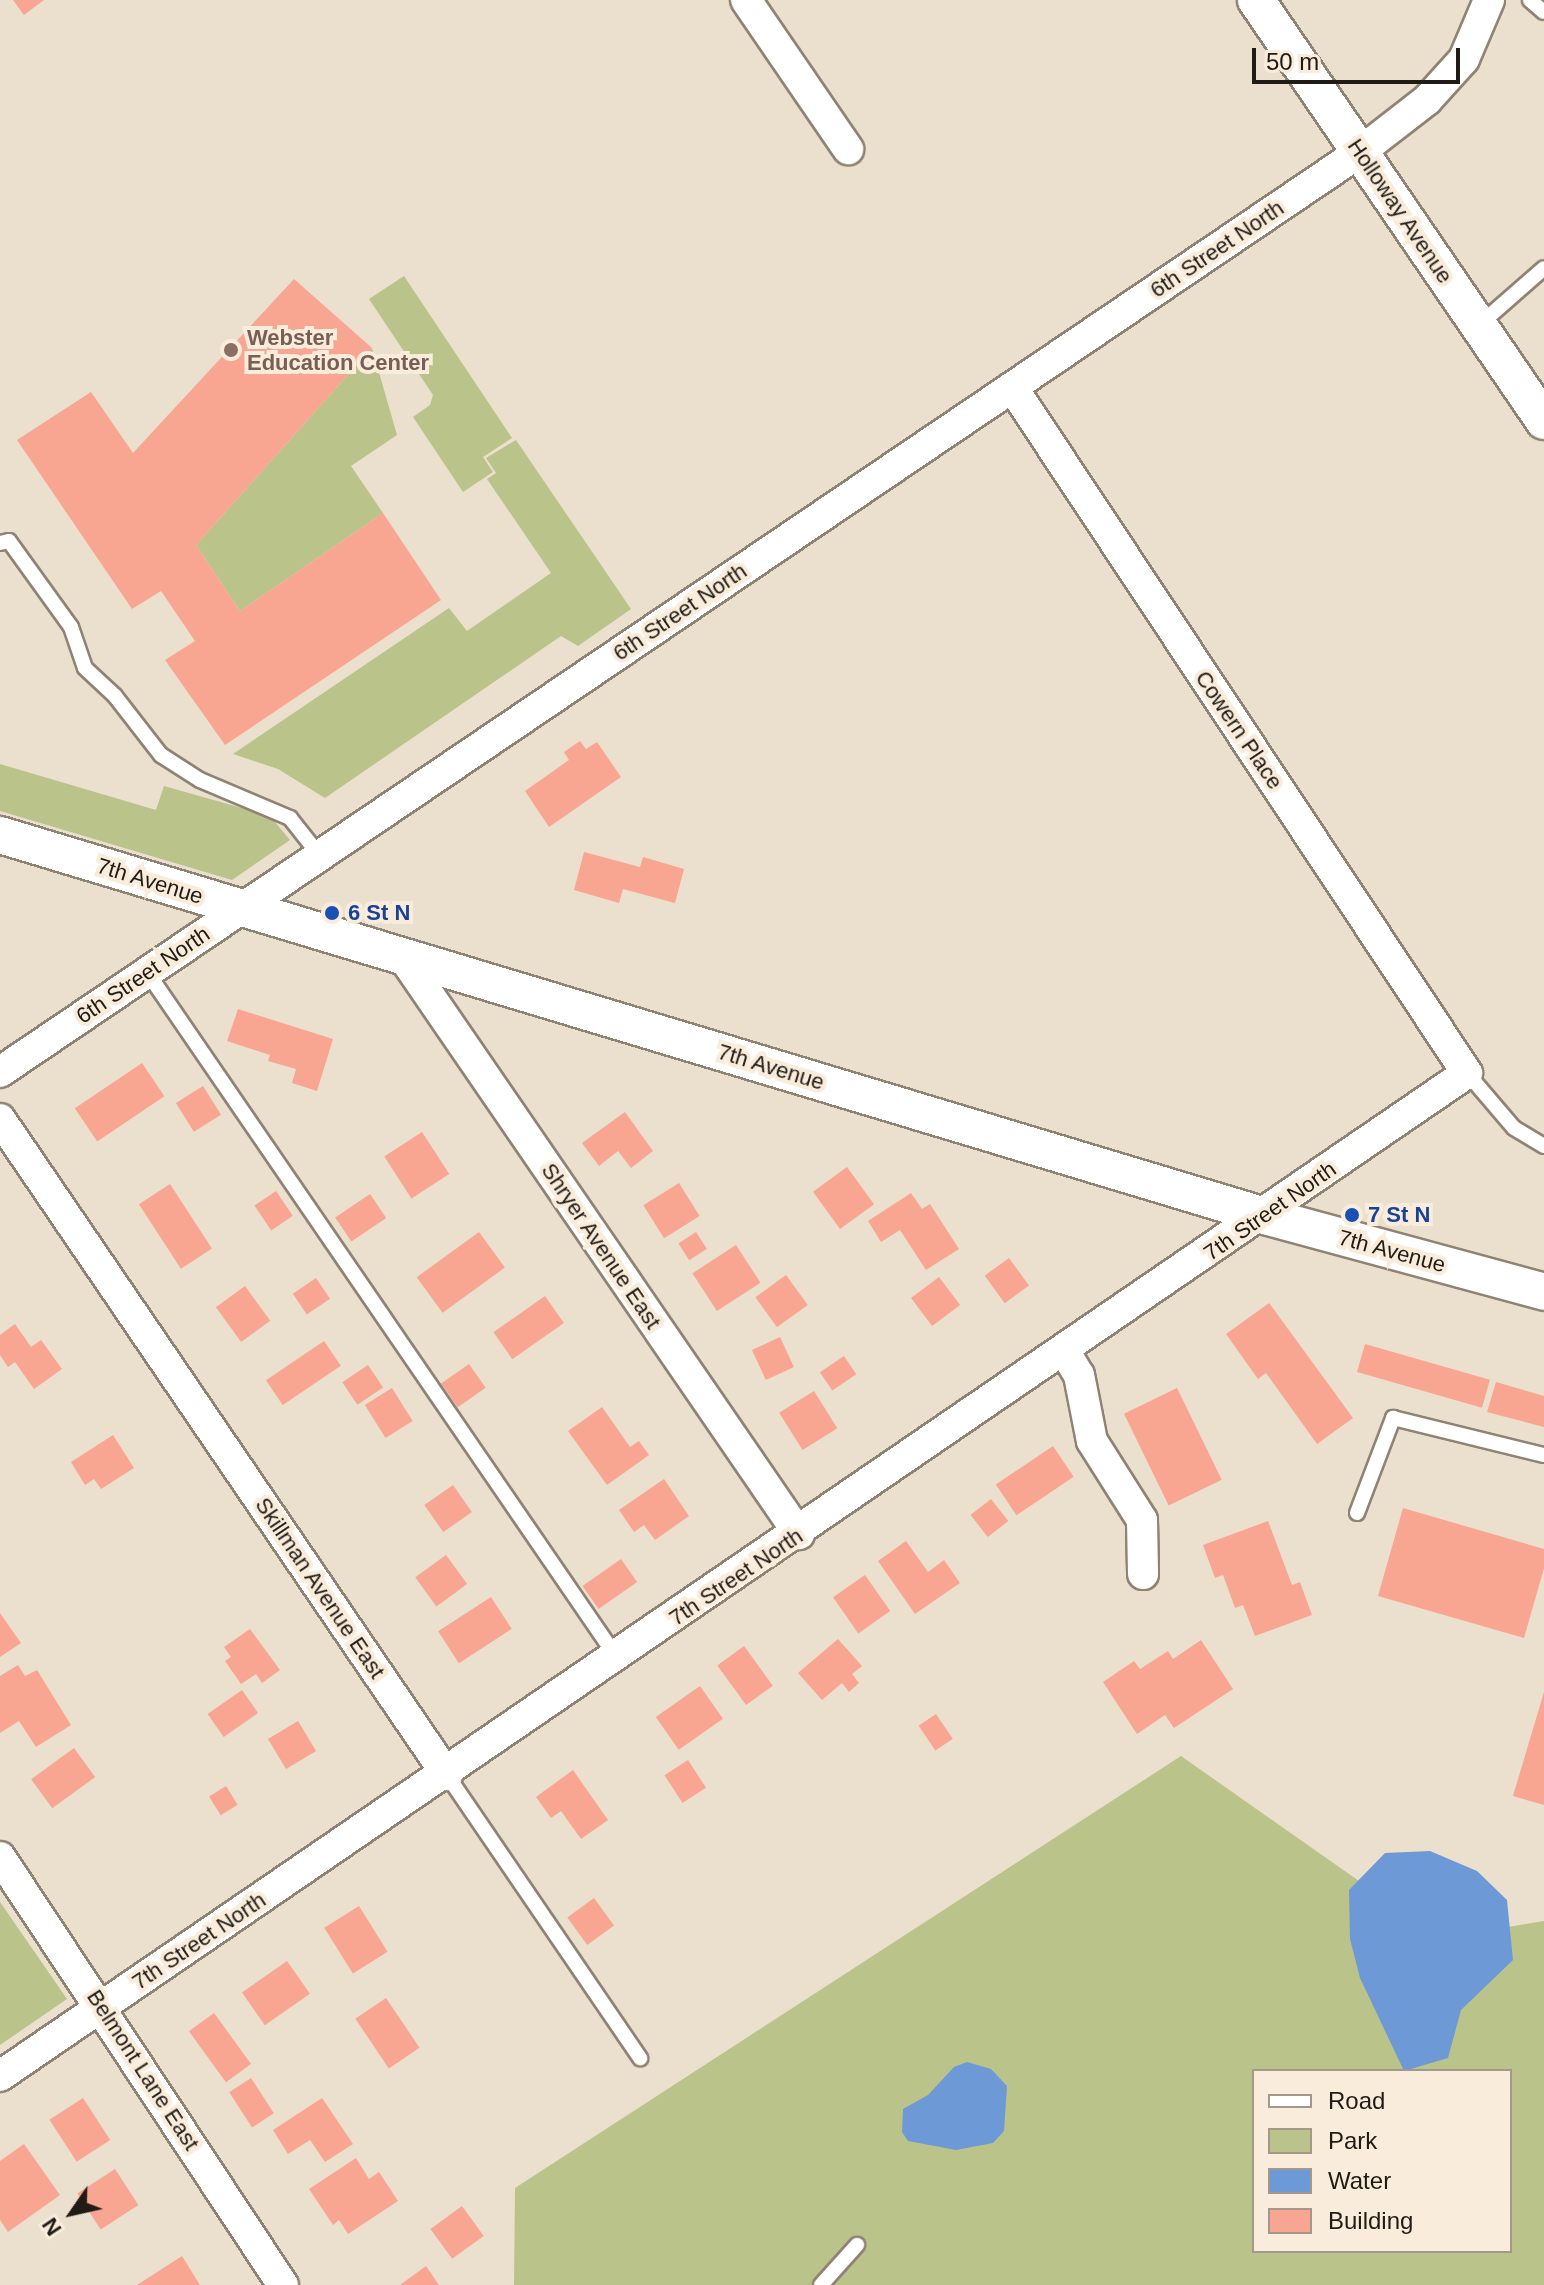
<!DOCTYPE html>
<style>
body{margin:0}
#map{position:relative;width:1544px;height:2285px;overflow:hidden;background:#ebdfce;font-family:Arial,sans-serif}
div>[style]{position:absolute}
.green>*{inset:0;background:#bac38a}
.water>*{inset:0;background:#6d9ad6}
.building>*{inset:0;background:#f8a691;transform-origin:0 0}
.roads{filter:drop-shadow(2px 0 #8f8374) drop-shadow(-2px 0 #8f8374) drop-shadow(0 2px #8f8374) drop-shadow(0 -2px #8f8374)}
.service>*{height:14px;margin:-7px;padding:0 7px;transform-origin:7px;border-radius:7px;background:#fff}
.minor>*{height:30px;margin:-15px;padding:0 15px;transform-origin:15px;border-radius:15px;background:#fff}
.tertiary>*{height:36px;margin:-18px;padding:0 18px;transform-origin:18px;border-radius:18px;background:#fff}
.dots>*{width:22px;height:22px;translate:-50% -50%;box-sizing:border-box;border:4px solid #f9ecdb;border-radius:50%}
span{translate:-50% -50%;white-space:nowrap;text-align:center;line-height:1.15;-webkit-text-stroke:8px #f9ecdb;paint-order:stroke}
.street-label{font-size:22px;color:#201b15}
.education-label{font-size:22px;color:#785e54;font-weight:700}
.left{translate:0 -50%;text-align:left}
.transit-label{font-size:22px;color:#164399;font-weight:700}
.legend{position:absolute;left:1252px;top:2069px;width:260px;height:184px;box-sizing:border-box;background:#f9ecdb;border:2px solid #a2988c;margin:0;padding:10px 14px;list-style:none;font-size:24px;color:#201b15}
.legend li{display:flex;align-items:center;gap:16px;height:40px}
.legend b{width:40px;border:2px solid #a2988c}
.north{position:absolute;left:32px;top:2173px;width:80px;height:80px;-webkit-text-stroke:6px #f9ecdb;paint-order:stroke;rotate:236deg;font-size:22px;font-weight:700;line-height:32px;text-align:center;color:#201b15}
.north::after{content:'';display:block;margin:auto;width:28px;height:36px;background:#201b15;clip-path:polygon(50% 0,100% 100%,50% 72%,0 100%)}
.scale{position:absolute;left:1252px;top:48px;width:208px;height:36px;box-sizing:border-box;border:4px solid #201b15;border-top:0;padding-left:10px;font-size:24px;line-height:28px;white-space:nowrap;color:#201b15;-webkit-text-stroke:6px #f9ecdb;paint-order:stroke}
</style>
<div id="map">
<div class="green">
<div style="clip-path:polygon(404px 276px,512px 438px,483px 457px,493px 472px,463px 492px,413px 417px,430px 405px,433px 395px,369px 299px)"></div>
<div style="clip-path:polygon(372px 348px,397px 435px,351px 466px,383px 513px,240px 611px,196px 545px)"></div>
<div style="clip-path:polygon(516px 440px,631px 609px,578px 646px,561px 636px,325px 798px,278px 769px,233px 754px,449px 608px,467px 631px,551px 573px,487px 479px,496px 473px,486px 458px)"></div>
<div style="clip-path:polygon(0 764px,156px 810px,164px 786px,270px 816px,290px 840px,232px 880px,0 811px)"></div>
<div style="clip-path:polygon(evenodd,1181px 1756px,1440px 1938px,1544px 1921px,1544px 2285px,514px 2285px,515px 2188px,1181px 1756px,1254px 2071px,1510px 2071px,1510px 2251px,1254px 2251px,1254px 2071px)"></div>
<div style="clip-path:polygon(0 1902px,67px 1999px,0 2045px)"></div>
</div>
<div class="water">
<div style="clip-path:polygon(1430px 1851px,1477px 1871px,1507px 1900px,1513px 1960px,1461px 2010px,1448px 2058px,1404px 2071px,1360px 1978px,1350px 1939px,1349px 1890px,1385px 1853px)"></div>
<div style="clip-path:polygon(967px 2062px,991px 2069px,1007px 2086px,1004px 2131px,993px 2143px,956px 2150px,908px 2141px,902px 2132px,903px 2109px,928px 2095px,954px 2067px)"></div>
</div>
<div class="building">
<div style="clip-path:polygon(13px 0,44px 0,24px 15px)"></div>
<div style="clip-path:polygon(294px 279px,372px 348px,196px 545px,240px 611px,383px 513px,441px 600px,225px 745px,165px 660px,195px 641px,161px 591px,132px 609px,17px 440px,91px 392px,133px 453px)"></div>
<div style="clip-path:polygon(580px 741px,586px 749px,597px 742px,621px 777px,549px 827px,525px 791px,569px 760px,564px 752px)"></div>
<div style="clip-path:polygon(584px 852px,640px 867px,643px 857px,684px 869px,675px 903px,623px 889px,619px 903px,574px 890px)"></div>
<div style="clip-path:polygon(238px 1009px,333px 1039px,317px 1091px,292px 1083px,296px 1069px,268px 1061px,270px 1055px,227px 1041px)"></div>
<div style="left:142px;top:1063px;width:40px;height:81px;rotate:56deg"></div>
<div style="left:203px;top:1086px;width:34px;height:32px;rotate:58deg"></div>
<div style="clip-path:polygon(625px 1112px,653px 1151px,631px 1168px,618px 1151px,599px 1166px,582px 1143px)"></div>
<div style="left:422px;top:1132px;width:50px;height:45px;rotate:57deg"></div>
<div style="left:847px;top:1167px;width:46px;height:42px;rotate:54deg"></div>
<div style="left:679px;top:1183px;width:39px;height:42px;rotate:58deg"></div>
<div style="left:170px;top:1184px;width:77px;height:37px;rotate:57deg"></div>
<div style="left:276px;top:1191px;width:30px;height:26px;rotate:56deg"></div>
<div style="clip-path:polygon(911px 1193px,922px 1209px,930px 1204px,959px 1249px,926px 1270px,900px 1230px,881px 1242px,868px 1221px)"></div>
<div style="left:370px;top:1194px;width:29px;height:42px;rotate:56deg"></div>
<div style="left:479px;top:1232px;width:44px;height:77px;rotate:54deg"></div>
<div style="left:696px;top:1232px;width:20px;height:21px;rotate:57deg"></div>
<div style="left:736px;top:1245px;width:45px;height:52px;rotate:57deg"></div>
<div style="left:1009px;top:1258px;width:34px;height:30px;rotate:54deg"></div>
<div style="left:786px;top:1275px;width:37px;height:38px;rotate:54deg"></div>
<div style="left:939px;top:1277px;width:35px;height:35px;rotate:53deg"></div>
<div style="left:316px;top:1278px;width:25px;height:28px;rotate:56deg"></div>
<div style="left:245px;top:1286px;width:43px;height:36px;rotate:54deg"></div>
<div style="left:545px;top:1296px;width:33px;height:63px;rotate:55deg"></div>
<div style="clip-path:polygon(1269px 1303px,1353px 1418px,1317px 1444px,1266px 1373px,1258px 1379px,1226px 1334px)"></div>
<div style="clip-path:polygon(15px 1324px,31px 1347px,41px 1340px,62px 1369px,34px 1389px,15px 1362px,8px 1367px,0 1355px,0 1335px)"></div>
<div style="left:780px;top:1337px;width:33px;height:31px;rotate:65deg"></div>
<div style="left:324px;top:1341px;width:30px;height:70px;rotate:56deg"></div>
<div style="left:1365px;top:1344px;width:130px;height:29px;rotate:16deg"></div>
<div style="left:844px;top:1356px;width:22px;height:29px;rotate:56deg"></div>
<div style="left:469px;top:1364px;width:29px;height:34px;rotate:55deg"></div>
<div style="left:368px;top:1365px;width:27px;height:31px;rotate:56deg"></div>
<div style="clip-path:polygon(1496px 1382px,1544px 1396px,1544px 1427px,1487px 1412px)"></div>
<div style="left:392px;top:1388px;width:39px;height:32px;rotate:58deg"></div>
<div style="left:1177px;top:1388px;width:102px;height:59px;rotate:64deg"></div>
<div style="left:814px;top:1391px;width:44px;height:41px;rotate:58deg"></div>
<div style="clip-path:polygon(602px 1407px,630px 1447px,639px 1441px,649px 1455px,607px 1485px,568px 1431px)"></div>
<div style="clip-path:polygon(113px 1435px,134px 1468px,101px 1489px,94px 1479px,85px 1485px,71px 1462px)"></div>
<div style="left:1053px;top:1446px;width:37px;height:69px;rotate:56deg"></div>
<div style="clip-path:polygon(664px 1479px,689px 1516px,655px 1540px,644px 1525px,634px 1532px,619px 1510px)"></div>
<div style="left:453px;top:1485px;width:33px;height:35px;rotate:55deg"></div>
<div style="left:991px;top:1499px;width:28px;height:26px;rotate:52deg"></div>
<div style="clip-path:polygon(1403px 1508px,1544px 1549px,1544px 1568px,1524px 1638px,1378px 1596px)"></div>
<div style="clip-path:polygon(1268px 1521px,1292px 1585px,1300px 1582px,1312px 1615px,1255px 1636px,1243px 1605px,1235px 1608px,1223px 1575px,1215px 1578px,1203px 1545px)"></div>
<div style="clip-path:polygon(906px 1541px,928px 1572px,944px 1560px,960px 1583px,915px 1614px,878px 1561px)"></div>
<div style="left:446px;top:1555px;width:36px;height:38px;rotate:54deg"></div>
<div style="left:621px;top:1559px;width:28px;height:47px;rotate:55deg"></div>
<div style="left:865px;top:1575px;width:44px;height:39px;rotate:55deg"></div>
<div style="left:491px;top:1597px;width:38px;height:63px;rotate:57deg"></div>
<div style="clip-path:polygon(0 1613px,21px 1643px,0 1657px)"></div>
<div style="clip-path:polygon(250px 1629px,280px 1670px,262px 1683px,256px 1674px,241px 1684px,225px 1661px,231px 1657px,224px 1647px)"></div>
<div style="clip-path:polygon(838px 1639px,862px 1666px,852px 1674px,859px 1683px,849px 1692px,842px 1683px,822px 1700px,798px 1673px)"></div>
<div style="clip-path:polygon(1201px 1640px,1233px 1689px,1174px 1728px,1165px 1715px,1137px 1734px,1103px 1682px,1134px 1661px,1140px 1669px,1168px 1651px,1173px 1659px)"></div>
<div style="left:744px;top:1646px;width:49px;height:33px;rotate:54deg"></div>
<div style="clip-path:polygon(18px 1665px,25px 1676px,37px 1670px,71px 1725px,36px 1747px,19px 1721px,0 1733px,0 1676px)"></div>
<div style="left:700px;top:1686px;width:40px;height:54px;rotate:55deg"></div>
<div style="left:242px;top:1690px;width:28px;height:42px;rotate:55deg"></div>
<div style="clip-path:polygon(1544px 1692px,1544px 1805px,1513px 1796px)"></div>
<div style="left:936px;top:1714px;width:30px;height:21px;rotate:56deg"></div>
<div style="left:298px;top:1721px;width:35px;height:35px;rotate:59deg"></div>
<div style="left:74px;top:1748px;width:36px;height:53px;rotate:54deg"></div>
<div style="left:688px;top:1760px;width:33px;height:28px;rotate:57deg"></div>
<div style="clip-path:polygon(573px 1770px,608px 1820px,581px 1839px,561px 1811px,551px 1818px,536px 1797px)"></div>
<div style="left:226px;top:1786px;width:22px;height:20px;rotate:58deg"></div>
<div style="left:594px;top:1898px;width:34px;height:33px;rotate:54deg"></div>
<div style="left:359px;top:1906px;width:54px;height:41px;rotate:58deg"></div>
<div style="left:287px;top:1961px;width:40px;height:55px;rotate:55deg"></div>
<div style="left:386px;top:1998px;width:60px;height:37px;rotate:56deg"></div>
<div style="left:214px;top:2013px;width:63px;height:31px;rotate:54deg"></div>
<div style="left:251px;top:2078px;width:42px;height:26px;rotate:57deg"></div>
<div style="left:83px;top:2098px;width:50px;height:40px;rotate:57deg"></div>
<div style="clip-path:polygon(322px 2098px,353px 2144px,325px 2162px,310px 2140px,288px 2154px,273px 2130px)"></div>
<div style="clip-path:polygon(24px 2144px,60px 2195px,8px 2232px,0 2220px,0 2161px)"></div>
<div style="clip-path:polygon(356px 2158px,369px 2179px,379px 2172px,398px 2201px,348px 2234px,339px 2220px,333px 2225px,309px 2189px)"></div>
<div style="left:115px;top:2169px;width:43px;height:45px;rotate:57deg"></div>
<div style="left:462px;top:2206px;width:37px;height:39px;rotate:54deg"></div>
<div style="clip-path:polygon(182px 2256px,200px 2285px,137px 2285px)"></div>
<div style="clip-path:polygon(426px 2266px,439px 2285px,400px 2285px)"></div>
</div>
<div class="roads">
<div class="service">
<div style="left:1530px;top:0;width:18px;rotate:41deg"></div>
<div style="left:1479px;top:325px;width:86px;rotate:-41.2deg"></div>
<div style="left:0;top:543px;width:9px;rotate:-13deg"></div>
<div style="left:9px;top:541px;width:106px;rotate:54.2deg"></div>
<div style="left:71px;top:627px;width:43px;rotate:71.1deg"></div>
<div style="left:85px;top:668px;width:41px;rotate:43deg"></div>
<div style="left:115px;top:696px;width:75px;rotate:52.1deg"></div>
<div style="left:161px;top:755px;width:46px;rotate:32.7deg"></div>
<div style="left:200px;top:780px;width:98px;rotate:22.9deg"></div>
<div style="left:290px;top:818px;width:48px;rotate:51.7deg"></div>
<div style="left:147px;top:972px;width:832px;rotate:55.58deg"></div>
<div style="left:1467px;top:1073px;width:72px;rotate:49.5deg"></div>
<div style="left:1514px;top:1128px;width:35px;rotate:31deg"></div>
<div style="left:1357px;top:1513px;width:102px;rotate:-69.2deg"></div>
<div style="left:1393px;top:1418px;width:155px;rotate:13.8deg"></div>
<div style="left:447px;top:1775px;width:343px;rotate:55.7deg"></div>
<div style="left:821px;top:2285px;width:54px;rotate:-48deg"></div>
</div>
<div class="minor">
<div style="left:746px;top:0;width:181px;rotate:55.6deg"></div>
<div style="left:403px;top:957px;width:700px;rotate:55.54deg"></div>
<div style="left:0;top:1072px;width:1642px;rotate:-34.08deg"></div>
<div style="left:1360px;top:152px;width:85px;rotate:-37.8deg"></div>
<div style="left:1427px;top:100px;width:55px;rotate:-47.9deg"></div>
<div style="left:1464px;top:59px;width:64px;rotate:-67deg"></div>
<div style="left:0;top:1119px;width:794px;rotate:55.73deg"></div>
<div style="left:1065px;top:1352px;width:27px;rotate:59deg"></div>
<div style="left:1079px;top:1375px;width:67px;rotate:78.9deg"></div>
<div style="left:1092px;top:1441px;width:93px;rotate:57.7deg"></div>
<div style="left:1142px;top:1520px;width:54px;rotate:88.9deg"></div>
<div style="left:0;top:1857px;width:513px;rotate:56.53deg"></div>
<div style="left:0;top:2076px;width:1777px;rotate:-34.36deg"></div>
<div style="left:1467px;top:1073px;width:823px;rotate:-123.55deg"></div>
</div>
<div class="tertiary">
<div style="left:1256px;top:0;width:510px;rotate:55.62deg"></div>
<div style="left:0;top:835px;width:1321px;rotate:16.76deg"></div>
<div style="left:1265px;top:1216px;width:289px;rotate:15.2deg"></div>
</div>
</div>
<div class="dots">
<div style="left:231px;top:350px;background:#8d6e63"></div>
<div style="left:332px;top:913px;background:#1a4fb4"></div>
<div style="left:1352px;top:1215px;background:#1a4fb4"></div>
</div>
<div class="street-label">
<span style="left:1400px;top:211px;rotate:56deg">Holloway Avenue</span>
<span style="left:1217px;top:249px;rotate:-34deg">6th Street North</span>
<span style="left:680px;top:612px;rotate:-34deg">6th Street North</span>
<span style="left:1239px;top:730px;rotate:56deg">Cowern Place</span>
<span style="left:150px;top:881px;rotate:17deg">7th Avenue</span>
<span style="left:143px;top:975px;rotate:-34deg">6th Street North</span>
<span style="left:771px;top:1067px;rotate:17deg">7th Avenue</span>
<span style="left:1270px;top:1211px;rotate:-35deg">7th Street North</span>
<span style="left:601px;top:1246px;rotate:56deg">Shryer Avenue East</span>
<span style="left:1392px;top:1251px;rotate:15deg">7th Avenue</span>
<span style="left:736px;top:1577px;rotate:-34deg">7th Street North</span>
<span style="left:320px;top:1588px;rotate:56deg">Skillman Avenue East</span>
<span style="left:199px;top:1941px;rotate:-34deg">7th Street North</span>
<span style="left:143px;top:2070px;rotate:57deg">Belmont Lane East</span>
</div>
<div class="education-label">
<span class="left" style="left:247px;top:350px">Webster<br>Education Center</span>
</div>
<div class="transit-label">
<span class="left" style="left:348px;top:913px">6 St N</span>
<span class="left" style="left:1368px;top:1215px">7 St N</span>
</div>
<ul class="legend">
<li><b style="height:10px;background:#fff"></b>Road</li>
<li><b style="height:22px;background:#bac38a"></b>Park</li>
<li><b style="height:22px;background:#6d9ad6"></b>Water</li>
<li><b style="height:22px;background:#f8a691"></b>Building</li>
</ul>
<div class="north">N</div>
<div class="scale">50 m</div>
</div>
